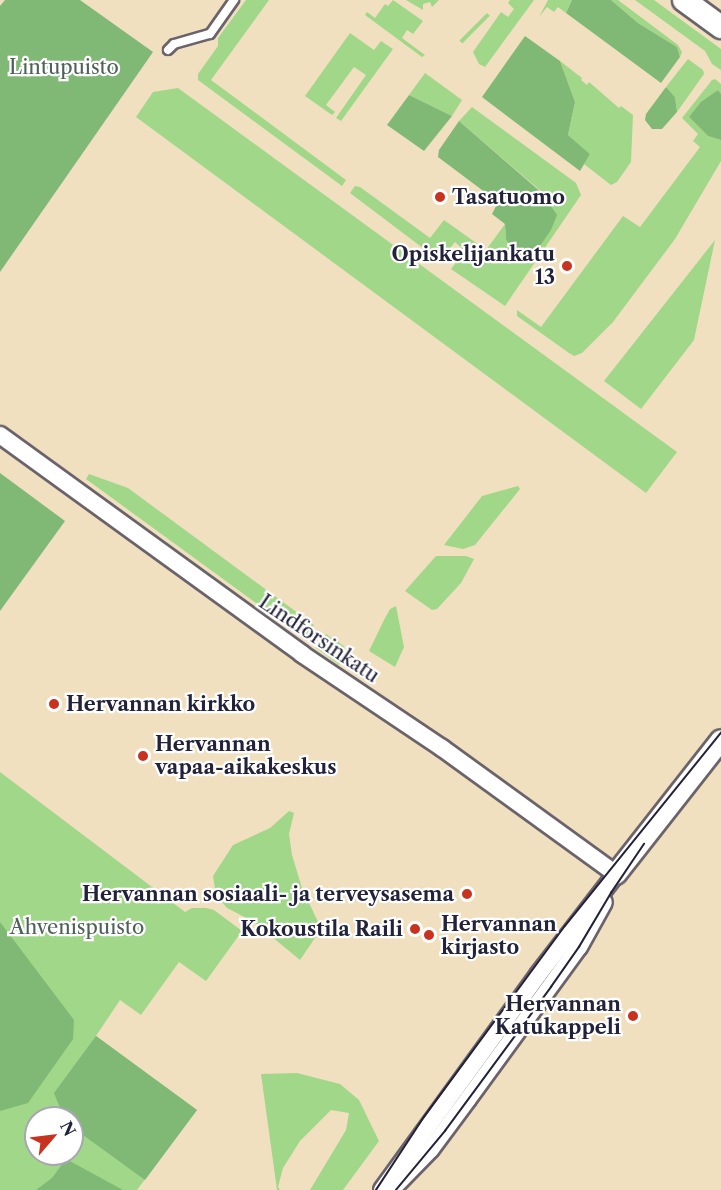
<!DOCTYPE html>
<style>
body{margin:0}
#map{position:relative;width:721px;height:1190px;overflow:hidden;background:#f0e0c0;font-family:"Libre Caslon Text",serif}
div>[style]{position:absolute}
.green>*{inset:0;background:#a1d789;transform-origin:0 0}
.forest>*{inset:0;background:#80b875}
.roads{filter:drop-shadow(2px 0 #6a646a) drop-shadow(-2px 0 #6a646a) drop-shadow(0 2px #6a646a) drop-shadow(0 -2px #6a646a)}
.service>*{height:8px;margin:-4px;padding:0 4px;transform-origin:4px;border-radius:4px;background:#fff}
.minor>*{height:16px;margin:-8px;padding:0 8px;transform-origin:8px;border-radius:8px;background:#fff}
.tertiary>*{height:20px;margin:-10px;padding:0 10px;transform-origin:10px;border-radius:10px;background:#fff}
.secondary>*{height:22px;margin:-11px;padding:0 11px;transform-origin:11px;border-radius:11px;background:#fff}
.tram>*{height:1.5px;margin:-0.75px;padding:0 0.75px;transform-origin:0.75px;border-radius:0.75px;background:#22223b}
.dots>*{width:16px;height:16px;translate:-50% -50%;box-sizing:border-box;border:3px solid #fff;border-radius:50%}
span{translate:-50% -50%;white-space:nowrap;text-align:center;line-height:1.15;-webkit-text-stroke:4.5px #fff;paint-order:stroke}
.park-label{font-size:20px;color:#4e6156}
.poi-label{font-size:20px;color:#22223b;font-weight:700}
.left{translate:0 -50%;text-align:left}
.right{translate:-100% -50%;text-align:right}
.street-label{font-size:20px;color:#22223b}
.north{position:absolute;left:24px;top:1106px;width:60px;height:60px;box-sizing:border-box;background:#fff;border:2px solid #a7a7b1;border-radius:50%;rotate:62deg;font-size:16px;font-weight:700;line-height:24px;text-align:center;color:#22223b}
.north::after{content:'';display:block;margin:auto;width:21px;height:27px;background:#c8321e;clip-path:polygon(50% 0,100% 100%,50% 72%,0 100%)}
</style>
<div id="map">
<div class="green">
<div style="clip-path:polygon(246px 0,269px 0,211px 80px,346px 180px,342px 186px,198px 80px,198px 74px,218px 46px,218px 38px)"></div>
<div style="clip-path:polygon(393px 0,423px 21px,413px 34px,407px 30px,402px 38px,425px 55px,422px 57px,365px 15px,367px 12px,375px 18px,385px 4px,388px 6px)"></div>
<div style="clip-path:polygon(406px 0,439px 0,432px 7px,430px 2px,423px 4px,423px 10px)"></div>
<div style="clip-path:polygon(510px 0,534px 0,485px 67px,479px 64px,473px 52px,501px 12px,508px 17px,514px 9px,508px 3px)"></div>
<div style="clip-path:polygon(548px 0,572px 0,566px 13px,558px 7px,554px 12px,547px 7px,539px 17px)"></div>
<div style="clip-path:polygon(611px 0,618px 0,678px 45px,682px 52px,680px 57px,677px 47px,638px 23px)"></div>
<div style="clip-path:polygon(635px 0,654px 0,721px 49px,721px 70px,712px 64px,705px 51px)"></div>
<div style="left:487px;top:13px;width:4px;height:39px;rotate:45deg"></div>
<div style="clip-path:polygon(350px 33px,374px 50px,381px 41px,393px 49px,341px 121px,336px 118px,366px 75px,354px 67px,326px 105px,335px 112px,332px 115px,305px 96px)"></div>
<div style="clip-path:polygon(688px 59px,703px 70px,704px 74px,677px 112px,675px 97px,666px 87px)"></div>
<div style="clip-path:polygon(560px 61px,582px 78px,581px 80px,587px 85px,589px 82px,619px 108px,621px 106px,633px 115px,631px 162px,617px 182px,611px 185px,584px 164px,590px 154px,568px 135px,575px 102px)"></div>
<div style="clip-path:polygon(425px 73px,462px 100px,452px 116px,409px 95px)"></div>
<div style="clip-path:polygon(715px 79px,721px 84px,721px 94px,718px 90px,689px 117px,708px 136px,721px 140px,721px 161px,675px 239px,613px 322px,582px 353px,574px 356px,569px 353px,517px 316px,517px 310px,541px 327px,623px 216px,640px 227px,700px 147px,693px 141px,698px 134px,682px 118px,712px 80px)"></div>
<div style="clip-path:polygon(178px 88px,677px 452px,646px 493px,136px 117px,153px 92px)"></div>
<div style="clip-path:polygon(472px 107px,576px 183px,581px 195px,505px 306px,451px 269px,465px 251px,455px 242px,440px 261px,350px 193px,355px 186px,360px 187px,430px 238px,444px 220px,486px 250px,505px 224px,506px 239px,542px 192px,459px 121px)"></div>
<div style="clip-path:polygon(715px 240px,694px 340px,641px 409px,604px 381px)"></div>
<div style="clip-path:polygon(89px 474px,128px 488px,314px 625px,304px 638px,86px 479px)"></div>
<div style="clip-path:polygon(518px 486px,520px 489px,475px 545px,463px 549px,444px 545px,482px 496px)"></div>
<div style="clip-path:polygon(436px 556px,466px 556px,474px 559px,461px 583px,437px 609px,432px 610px,405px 591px)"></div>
<div style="clip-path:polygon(396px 606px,404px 647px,395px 667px,369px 651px,384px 620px,390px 609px)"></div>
<div style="clip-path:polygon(326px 634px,344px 646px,346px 656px,339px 665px,316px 648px)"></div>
<div style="clip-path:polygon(evenodd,0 772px,185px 912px,192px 908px,206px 908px,214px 910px,242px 931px,206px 981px,179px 962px,141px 1015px,120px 1000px,96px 1036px,197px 1110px,137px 1190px,0 1190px,0 772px,36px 1118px,72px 1118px,72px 1154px,36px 1154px,36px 1118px)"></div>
<div style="clip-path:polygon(289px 811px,294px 813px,289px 834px,292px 855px,302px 888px,319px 924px,319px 932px,300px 960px,254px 922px,227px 908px,216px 895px,213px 876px,233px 845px,270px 828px)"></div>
<div style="clip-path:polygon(297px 1073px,340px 1084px,359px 1100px,379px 1141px,343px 1190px,310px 1190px,346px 1130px,349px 1113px,331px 1110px,300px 1141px,283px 1168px,278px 1187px,280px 1190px,277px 1190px,261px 1074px)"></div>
</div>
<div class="forest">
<div style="clip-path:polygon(5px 0,80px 0,153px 52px,0 272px,0 6px)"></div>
<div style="clip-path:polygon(572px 0,611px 0,638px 23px,677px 47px,680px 57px,661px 83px,566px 13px)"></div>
<div style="clip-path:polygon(525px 36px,560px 61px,575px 102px,568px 135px,590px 154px,580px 171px,482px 97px)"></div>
<div style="clip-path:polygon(666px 87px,675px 97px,677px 112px,662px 129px,652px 129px,645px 120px,646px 114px)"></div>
<div style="clip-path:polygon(718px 90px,721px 94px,721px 140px,708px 136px,689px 117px,701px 102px)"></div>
<div style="clip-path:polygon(409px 95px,452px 116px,424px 151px,387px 125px)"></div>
<div style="clip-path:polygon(459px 121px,542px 193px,557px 215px,551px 230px,533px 256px,515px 254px,506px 239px,505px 224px,492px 214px,498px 202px,438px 157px,439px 150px)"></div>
<div style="clip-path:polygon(0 473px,65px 521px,0 611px)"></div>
<div style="clip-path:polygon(0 922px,74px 1020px,73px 1039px,28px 1103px,0 1111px)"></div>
<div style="clip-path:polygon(96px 1036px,197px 1110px,145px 1180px,72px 1127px,72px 1118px,64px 1118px,54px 1093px)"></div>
<div style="clip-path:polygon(66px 1159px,123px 1190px,36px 1190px,52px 1178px)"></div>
</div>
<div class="roads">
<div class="service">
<div style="left:168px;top:50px;width:8px;rotate:-45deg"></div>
<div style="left:174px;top:44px;width:37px;rotate:-16deg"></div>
<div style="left:210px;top:34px;width:42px;rotate:-54.8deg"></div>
</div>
<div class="minor">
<div style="left:0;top:435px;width:373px;rotate:35.9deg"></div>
<div style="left:302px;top:654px;width:169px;rotate:33.9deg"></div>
<div style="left:442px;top:748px;width:215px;rotate:35.9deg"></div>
<div style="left:396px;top:1185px;width:50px;rotate:-45.8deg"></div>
<div style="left:431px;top:1149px;width:62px;rotate:-53.5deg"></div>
<div style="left:468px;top:1099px;width:188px;rotate:-53.9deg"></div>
<div style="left:579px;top:947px;width:51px;rotate:-60.9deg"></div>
<div style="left:382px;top:1190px;width:266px;rotate:-54deg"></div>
<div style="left:538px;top:975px;width:128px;rotate:-52.3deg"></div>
</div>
<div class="tertiary">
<div style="left:616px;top:874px;width:170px;rotate:-51.9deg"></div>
</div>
<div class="secondary">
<div style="left:684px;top:0;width:46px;rotate:36.1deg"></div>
</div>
</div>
<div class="tram">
<div style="left:376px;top:1190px;width:87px;rotate:-56.7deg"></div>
<div style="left:424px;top:1117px;width:237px;rotate:-53.6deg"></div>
<div style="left:565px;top:926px;width:248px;rotate:-51.1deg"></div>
<div style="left:396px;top:1190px;width:77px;rotate:-50.3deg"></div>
<div style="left:445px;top:1131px;width:179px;rotate:-53.6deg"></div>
<div style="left:551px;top:987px;width:49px;rotate:-55deg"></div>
<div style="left:579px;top:947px;width:63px;rotate:-59.3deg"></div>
<div style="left:611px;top:893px;width:59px;rotate:-56deg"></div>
</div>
<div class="dots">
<div style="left:440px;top:197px;background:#c8321e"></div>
<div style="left:567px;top:266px;background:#c8321e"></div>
<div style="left:54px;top:704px;background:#c8321e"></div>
<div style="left:143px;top:756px;background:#c8321e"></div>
<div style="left:467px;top:894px;background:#c8321e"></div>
<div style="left:415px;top:929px;background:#c8321e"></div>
<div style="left:429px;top:935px;background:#c8321e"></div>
<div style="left:633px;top:1016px;background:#c8321e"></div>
</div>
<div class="park-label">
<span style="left:64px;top:67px">Lintupuisto</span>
<span style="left:77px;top:927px">Ahvenispuisto</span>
</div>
<div class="poi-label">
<span class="left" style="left:452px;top:197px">Tasatuomo</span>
<span class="right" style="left:555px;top:266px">Opiskelijankatu<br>13</span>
<span class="left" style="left:66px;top:704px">Hervannan kirkko</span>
<span class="left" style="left:155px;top:756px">Hervannan<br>vapaa-aikakeskus</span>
<span class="right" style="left:454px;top:894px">Hervannan sosiaali- ja terveysasema</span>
<span class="left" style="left:441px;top:936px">Hervannan<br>kirjasto</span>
<span class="right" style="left:403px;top:929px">Kokoustila Raili</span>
<span class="right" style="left:621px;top:1016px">Hervannan<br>Katukappeli</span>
</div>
<div class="street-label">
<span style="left:319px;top:639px;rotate:34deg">Lindforsinkatu</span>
</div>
<div class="north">N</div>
</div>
